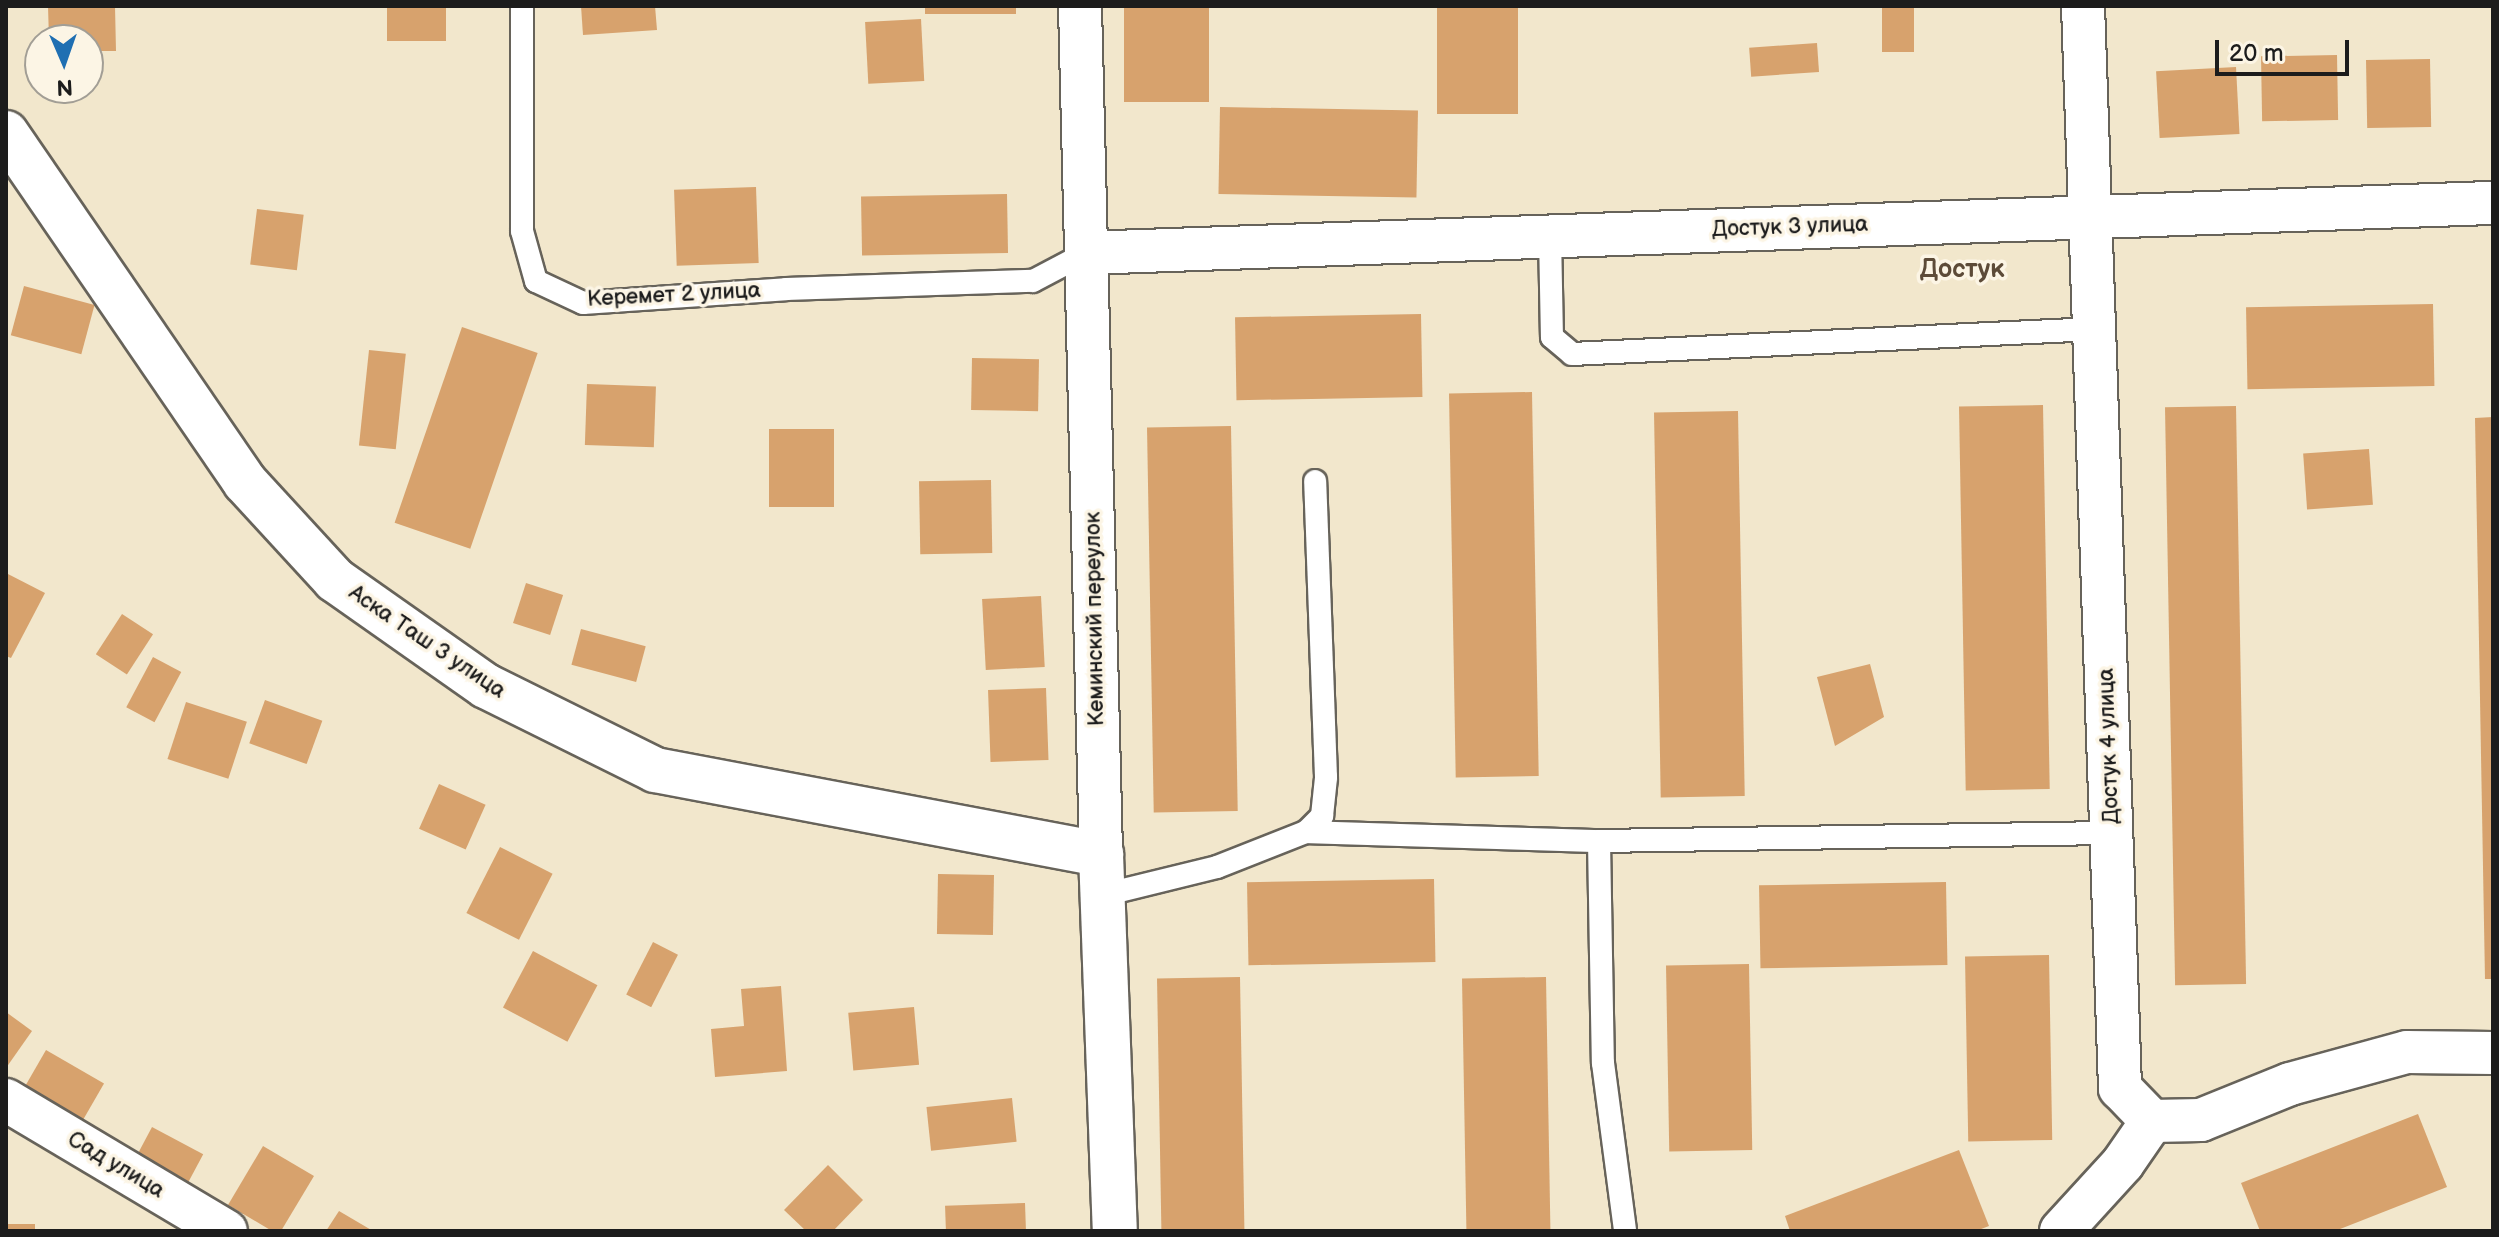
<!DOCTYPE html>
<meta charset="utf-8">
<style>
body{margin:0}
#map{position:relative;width:2499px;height:1237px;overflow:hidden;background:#f2e7cc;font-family:"Balsamiq Sans",sans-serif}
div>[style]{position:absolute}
.building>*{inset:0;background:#d7a26d;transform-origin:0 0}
.roads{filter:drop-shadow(2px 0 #67635a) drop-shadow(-2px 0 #67635a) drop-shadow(0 2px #67635a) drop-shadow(0 -2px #67635a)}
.service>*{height:22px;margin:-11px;padding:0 11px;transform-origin:11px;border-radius:11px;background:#fff}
.minor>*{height:42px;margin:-21px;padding:0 21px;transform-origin:21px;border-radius:21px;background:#fff}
.tertiary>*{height:44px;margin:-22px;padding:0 22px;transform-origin:22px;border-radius:22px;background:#fff}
span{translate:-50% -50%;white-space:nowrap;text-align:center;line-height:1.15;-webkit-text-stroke:7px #fcf5e5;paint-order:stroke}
.street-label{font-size:22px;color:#1c1c1c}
.quarter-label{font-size:26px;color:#5d4b38;font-weight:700}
.frame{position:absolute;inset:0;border:8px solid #1c1c1c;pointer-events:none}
.north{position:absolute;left:24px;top:24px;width:80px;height:80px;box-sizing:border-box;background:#fcf5e5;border:2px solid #a29e95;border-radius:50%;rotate:178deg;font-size:22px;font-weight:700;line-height:32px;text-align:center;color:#1c1c1c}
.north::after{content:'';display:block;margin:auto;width:28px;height:36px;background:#1f6fb2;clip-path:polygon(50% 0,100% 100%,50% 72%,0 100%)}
.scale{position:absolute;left:2215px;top:40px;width:134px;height:36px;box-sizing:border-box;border:4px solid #1c1c1c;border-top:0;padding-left:10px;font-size:24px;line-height:28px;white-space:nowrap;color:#1c1c1c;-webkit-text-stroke:6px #fcf5e5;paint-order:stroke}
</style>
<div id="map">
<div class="building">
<div style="clip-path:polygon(48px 6px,115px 6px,116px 51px,88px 51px,88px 40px,49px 40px)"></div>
<div style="left:387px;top:6px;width:59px;height:35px"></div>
<div style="clip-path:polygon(581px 6px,655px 6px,657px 30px,583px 35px)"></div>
<div style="left:925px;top:6px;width:91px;height:8px"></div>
<div style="left:1124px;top:6px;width:85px;height:96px"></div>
<div style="left:1437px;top:6px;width:81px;height:108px"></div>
<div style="left:1882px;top:6px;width:32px;height:46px"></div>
<div style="left:921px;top:19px;width:62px;height:56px;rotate:87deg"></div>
<div style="left:1817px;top:43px;width:29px;height:68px;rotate:86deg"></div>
<div style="left:2337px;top:55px;width:65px;height:76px;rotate:89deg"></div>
<div style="left:2430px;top:59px;width:68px;height:64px;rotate:89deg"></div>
<div style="left:2236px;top:67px;width:67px;height:80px;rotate:87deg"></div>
<div style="left:1220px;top:107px;width:198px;height:87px;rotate:1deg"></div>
<div style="left:756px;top:187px;width:76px;height:82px;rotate:88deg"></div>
<div style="left:1007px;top:194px;width:59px;height:146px;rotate:89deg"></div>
<div style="left:257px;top:209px;width:47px;height:56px;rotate:7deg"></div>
<div style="left:24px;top:286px;width:73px;height:51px;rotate:15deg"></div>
<div style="left:2433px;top:304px;width:82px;height:187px;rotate:89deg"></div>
<div style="left:1421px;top:314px;width:83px;height:186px;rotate:89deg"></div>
<div style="left:462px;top:327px;width:80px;height:207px;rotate:19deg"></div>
<div style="left:369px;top:350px;width:37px;height:96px;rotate:6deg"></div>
<div style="left:972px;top:358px;width:67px;height:52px;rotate:1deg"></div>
<div style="left:587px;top:384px;width:69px;height:61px;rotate:2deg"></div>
<div style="left:1532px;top:392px;width:384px;height:83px;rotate:89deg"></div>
<div style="left:2043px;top:405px;width:384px;height:84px;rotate:89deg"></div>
<div style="left:2236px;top:406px;width:578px;height:71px;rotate:89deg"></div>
<div style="left:1738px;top:411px;width:385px;height:84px;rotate:89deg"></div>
<div style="clip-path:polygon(2493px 417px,2493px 979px,2485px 979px,2475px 418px)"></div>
<div style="left:1231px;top:426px;width:385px;height:84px;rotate:89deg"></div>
<div style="left:834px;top:429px;width:78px;height:65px;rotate:90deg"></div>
<div style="left:2369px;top:449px;width:56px;height:66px;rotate:86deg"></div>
<div style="left:991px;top:480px;width:73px;height:72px;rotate:89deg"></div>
<div style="clip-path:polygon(6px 573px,45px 593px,11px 658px,6px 656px)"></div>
<div style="left:526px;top:583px;width:39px;height:42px;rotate:18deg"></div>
<div style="left:1041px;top:596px;width:71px;height:59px;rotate:87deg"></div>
<div style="left:122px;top:614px;width:37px;height:48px;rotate:33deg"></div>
<div style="left:581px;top:629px;width:67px;height:37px;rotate:15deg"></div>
<div style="left:153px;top:657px;width:32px;height:57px;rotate:28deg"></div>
<div style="clip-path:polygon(1870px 664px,1884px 717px,1835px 746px,1817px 677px)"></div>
<div style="left:1046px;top:688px;width:72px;height:58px;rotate:88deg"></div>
<div style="left:265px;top:700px;width:61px;height:46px;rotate:20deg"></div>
<div style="left:186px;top:702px;width:64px;height:60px;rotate:18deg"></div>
<div style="left:439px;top:784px;width:51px;height:49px;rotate:24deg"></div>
<div style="left:500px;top:847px;width:59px;height:74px;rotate:27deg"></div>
<div style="left:938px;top:874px;width:56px;height:60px;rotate:1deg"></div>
<div style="left:1434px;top:879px;width:83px;height:187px;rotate:89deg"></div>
<div style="left:1946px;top:882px;width:83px;height:187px;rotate:89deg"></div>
<div style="left:653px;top:942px;width:28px;height:59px;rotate:27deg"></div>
<div style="left:533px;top:951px;width:73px;height:64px;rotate:28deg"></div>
<div style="left:2049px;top:955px;width:185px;height:84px;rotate:89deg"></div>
<div style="left:1749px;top:964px;width:186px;height:83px;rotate:89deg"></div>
<div style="left:1240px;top:977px;width:254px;height:83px;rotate:89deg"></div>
<div style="left:1546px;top:977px;width:254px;height:84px;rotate:89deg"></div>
<div style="clip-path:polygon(781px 986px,787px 1071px,715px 1077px,711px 1029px,744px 1026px,741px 989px)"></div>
<div style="left:914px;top:1007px;width:58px;height:66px;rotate:85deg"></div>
<div style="clip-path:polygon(6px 1012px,32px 1031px,6px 1068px)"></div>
<div style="left:46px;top:1050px;width:67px;height:45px;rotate:30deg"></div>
<div style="left:1012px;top:1098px;width:44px;height:86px;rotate:84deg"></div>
<div style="clip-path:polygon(2418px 1114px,2447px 1187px,2335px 1231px,2260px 1231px,2241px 1183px)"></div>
<div style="left:152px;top:1127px;width:58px;height:33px;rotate:28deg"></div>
<div style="clip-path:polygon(263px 1146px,314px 1176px,281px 1231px,272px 1231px,228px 1205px)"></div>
<div style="clip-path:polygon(1959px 1150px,1989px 1226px,1976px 1231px,1790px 1231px,1785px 1216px)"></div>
<div style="clip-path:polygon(828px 1165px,863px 1200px,833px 1231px,806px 1231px,784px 1210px)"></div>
<div style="left:1025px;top:1203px;width:28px;height:80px;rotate:88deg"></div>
<div style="clip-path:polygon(339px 1211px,373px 1231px,326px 1231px)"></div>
<div style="left:6px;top:1224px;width:29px;height:7px"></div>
</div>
<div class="roads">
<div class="service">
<div style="left:522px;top:6px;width:225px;rotate:90deg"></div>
<div style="left:522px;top:231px;width:52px;rotate:74.4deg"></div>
<div style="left:536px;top:281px;width:52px;rotate:25.1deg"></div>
<div style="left:583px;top:303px;width:203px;rotate:-3.9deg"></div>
<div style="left:786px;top:289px;width:247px;rotate:-1.9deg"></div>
<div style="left:1033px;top:281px;width:60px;rotate:-27.8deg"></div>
<div style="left:1550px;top:235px;width:102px;rotate:88.9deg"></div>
<div style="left:1552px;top:337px;width:26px;rotate:40deg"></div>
<div style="left:1572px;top:354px;width:524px;rotate:-2.74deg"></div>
<div style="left:1306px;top:832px;width:293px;rotate:1.8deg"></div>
<div style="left:1599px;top:841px;width:222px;rotate:89deg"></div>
<div style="left:1603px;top:1063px;width:169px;rotate:82.5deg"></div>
<div style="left:1599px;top:841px;width:512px;rotate:-0.9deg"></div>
<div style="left:1103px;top:895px;width:117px;rotate:-13.8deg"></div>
<div style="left:1217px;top:867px;width:96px;rotate:-21.5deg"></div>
<div style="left:1306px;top:832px;width:23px;rotate:-45deg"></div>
<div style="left:1322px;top:816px;width:39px;rotate:-84deg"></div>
<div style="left:1326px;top:777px;width:296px;rotate:-92.1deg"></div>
</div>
<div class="minor">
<div style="left:1080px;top:6px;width:848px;rotate:88.58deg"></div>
<div style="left:2083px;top:6px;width:1083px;rotate:88.04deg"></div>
<div style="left:2120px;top:1088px;width:46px;rotate:45.9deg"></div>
<div style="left:2152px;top:1121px;width:49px;rotate:-1.2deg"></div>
<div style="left:2201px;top:1120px;width:96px;rotate:-22deg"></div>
<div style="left:2290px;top:1084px;width:121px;rotate:-15.3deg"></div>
<div style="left:2407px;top:1052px;width:86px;rotate:0.7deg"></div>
<div style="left:1086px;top:253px;width:1408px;rotate:-2.04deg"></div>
<div style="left:6px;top:1100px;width:256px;rotate:30.8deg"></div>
<div style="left:2061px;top:1231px;width:92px;rotate:-47.6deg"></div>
<div style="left:2123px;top:1163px;width:51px;rotate:-55.4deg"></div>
</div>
<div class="tertiary">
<div style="left:6px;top:133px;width:423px;rotate:55.6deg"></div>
<div style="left:245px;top:482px;width:133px;rotate:47.4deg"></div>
<div style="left:335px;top:580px;width:184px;rotate:35.1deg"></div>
<div style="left:486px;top:686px;width:189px;rotate:26.4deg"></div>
<div style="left:655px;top:770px;width:454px;rotate:10.7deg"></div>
<div style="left:1101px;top:854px;width:377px;rotate:87.9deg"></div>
</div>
</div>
<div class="street-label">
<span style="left:1790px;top:227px;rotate:-2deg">Достук 3 улица</span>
<span style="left:674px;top:295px;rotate:-3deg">Керемет 2 улица</span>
<span style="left:1095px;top:619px;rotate:-91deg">Кеминский переулок</span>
<span style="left:427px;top:642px;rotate:34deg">Аска Таш 3 улица</span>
<span style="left:2109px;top:746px;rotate:-92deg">Достук 4 улица</span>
<span style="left:116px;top:1165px;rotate:31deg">Сад улица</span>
</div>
<div class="quarter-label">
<span style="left:1962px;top:270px">Достук</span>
</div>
<div class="frame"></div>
<div class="north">N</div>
<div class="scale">20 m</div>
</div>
